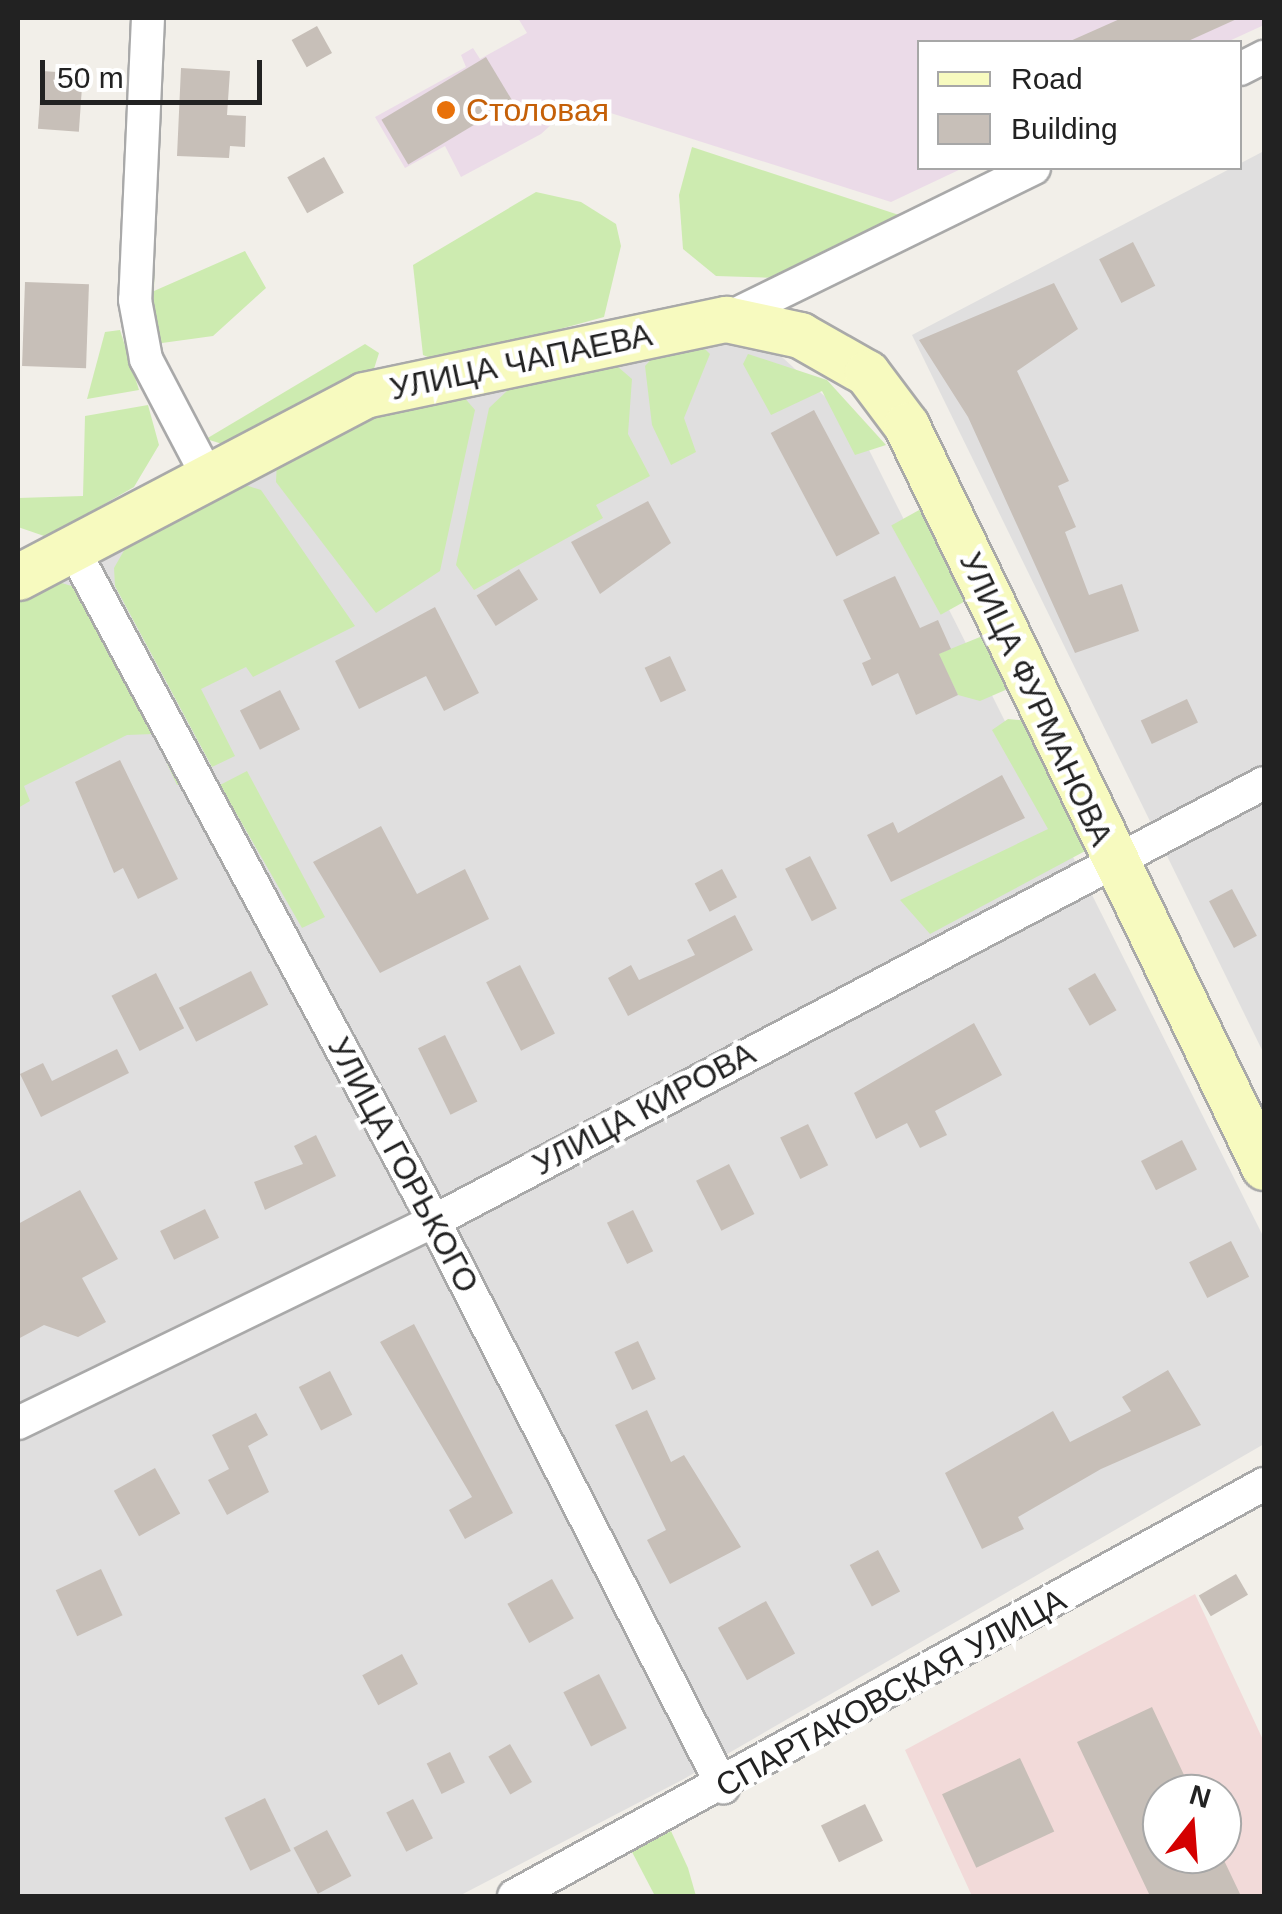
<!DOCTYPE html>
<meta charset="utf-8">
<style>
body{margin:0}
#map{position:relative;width:1282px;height:1914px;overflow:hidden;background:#f2efe9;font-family:Arial,sans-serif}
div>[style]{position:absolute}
.residential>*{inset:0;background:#e0dfdf}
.commercial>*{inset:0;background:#f2dad9}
.industrial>*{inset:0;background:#ebdbe8}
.grass>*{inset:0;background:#cdebb0;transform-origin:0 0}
.building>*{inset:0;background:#c7bfb8;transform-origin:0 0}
.roads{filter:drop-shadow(2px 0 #a9a9a9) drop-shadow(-2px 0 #a9a9a9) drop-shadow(0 2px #a9a9a9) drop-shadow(0 -2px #a9a9a9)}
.street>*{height:32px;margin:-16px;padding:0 16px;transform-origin:16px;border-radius:16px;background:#fff}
.secondary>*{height:45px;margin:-22.5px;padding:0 22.5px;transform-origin:22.5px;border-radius:22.5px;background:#f7fabf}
.dots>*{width:28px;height:28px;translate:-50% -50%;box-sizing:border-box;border:5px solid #fff;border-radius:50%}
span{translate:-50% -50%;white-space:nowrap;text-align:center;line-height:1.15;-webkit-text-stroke:9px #fff;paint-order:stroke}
.food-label{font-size:32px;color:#c56008}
.left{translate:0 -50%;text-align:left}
.street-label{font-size:32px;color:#222}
.frame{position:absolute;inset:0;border:20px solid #222;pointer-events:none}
.legend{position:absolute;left:917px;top:40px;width:325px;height:130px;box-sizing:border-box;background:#fff;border:2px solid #a7a7a7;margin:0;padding:12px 18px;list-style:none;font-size:30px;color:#222}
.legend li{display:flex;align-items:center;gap:20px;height:50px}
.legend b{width:50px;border:2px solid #a7a7a7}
.north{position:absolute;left:1142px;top:1774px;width:100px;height:100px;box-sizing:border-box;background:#fff;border:2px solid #a7a7a7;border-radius:50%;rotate:17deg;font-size:28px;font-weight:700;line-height:40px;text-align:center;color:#222}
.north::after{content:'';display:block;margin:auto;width:35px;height:45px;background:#d40000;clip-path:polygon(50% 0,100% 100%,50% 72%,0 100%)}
.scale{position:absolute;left:40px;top:60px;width:222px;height:45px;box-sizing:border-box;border:5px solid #222;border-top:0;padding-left:12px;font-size:30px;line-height:35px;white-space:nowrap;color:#222;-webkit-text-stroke:8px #fff;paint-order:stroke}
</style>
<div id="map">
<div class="residential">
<div style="clip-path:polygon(1264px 151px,1264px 1054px,912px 335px)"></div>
<div style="clip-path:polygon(743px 343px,782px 357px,857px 426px,1264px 1238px,1264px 1444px,682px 1780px,459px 1896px,18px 1896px,18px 589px,365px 407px,628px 353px)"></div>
</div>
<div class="commercial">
<div style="clip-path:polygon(evenodd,1195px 1594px,1264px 1742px,1264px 1896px,972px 1896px,905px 1750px,1195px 1594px,1162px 1794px,1222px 1794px,1222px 1854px,1162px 1854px,1162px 1794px)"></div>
</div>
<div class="industrial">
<div style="clip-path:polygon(518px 18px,1264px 18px,1264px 25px,1227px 42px,919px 42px,919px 168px,963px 168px,891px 202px,576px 102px,541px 134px,461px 177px,445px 146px,405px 168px,375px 117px,466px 67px,461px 55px,473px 48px,480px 59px,527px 33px)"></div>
</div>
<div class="grass">
<div style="clip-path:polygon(692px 147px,902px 216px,780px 278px,716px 276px,683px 249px,679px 195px)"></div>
<div style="clip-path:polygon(536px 192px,581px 202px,616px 224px,621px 246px,604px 317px,439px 362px,423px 355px,413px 265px)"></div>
<div style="clip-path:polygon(145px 223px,156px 224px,154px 291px,245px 251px,266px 288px,213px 336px,162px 343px,153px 338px)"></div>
<div style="clip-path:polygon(120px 330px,139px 390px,87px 399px,105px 332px)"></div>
<div style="clip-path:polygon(365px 344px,379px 353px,372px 375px,229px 446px,206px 439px)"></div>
<div style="clip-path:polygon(701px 345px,710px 354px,684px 418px,696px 452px,671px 465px,652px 425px,645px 366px,656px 354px)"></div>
<div style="clip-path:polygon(748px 354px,827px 380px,886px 445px,855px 455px,822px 391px,771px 415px,743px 364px)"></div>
<div style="clip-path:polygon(610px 360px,632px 379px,628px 434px,650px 476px,596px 505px,603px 518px,474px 590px,456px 565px,489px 408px,508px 390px)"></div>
<div style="clip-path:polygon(463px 396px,475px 410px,440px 571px,376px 613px,276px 482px,277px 460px,372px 412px)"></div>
<div style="clip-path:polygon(148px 405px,159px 445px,134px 487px,47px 537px,18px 527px,18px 498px,83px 496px,85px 416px)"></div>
<div style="clip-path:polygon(236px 482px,261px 490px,355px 626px,253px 677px,246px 667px,201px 689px,235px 756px,212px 767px,115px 586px,114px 568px,134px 533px)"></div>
<div style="left:921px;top:509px;width:102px;height:34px;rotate:61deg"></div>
<div style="clip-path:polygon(55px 581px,75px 587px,184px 780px,177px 785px,153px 734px,127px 735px,24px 786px,30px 801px,18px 808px,18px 597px)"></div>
<div style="clip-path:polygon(985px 635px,1010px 688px,980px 701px,958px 695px,938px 654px)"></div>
<div style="clip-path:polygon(1008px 719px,1030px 721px,1087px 850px,930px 934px,900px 900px,1048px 829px,992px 730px)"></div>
<div style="clip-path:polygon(247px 771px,325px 917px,302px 928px,220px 785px)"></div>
<div style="clip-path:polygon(671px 1831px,688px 1868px,696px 1896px,655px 1896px,632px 1852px)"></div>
</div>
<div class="building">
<div style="clip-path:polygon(1122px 18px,1239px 18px,1186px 42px,1068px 42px)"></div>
<div style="left:317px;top:26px;width:31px;height:29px;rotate:61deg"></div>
<div style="left:486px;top:57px;width:52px;height:122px;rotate:59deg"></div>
<div style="clip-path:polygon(181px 68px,230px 71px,227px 115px,246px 116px,245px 147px,230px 146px,229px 158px,177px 156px)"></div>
<div style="left:42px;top:71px;width:41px;height:58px;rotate:4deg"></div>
<div style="left:324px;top:157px;width:41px;height:42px;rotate:61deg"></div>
<div style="left:1133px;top:242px;width:49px;height:38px;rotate:63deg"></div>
<div style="left:25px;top:282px;width:64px;height:84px;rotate:2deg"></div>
<div style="clip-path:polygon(1054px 283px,1078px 329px,1017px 371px,1069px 481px,1058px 486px,1076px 527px,1065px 532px,1089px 595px,1122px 584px,1139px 631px,1075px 653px,968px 417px,919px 340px)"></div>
<div style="left:814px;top:410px;width:140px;height:49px;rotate:62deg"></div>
<div style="clip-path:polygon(648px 501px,671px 543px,600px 594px,571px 542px)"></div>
<div style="left:519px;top:569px;width:36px;height:50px;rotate:58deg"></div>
<div style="clip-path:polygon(895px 576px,920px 628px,938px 620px,951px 649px,939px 654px,958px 695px,916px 715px,898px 673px,872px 686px,862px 663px,871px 659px,843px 600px)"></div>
<div style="clip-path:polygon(435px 607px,479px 693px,444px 711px,426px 676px,359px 709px,335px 661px)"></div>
<div style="left:670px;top:656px;width:38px;height:28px;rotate:65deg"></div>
<div style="left:280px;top:690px;width:44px;height:45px;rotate:63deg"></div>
<div style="left:1187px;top:699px;width:26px;height:51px;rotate:65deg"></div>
<div style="clip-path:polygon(120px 760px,178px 879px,138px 899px,123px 868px,114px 873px,75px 782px)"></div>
<div style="clip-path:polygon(1002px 775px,1025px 818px,891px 882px,867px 835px,893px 822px,898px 833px)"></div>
<div style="clip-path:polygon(381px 826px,417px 894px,465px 869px,489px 919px,380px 973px,313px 862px)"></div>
<div style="left:810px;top:856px;width:59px;height:28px;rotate:63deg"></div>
<div style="left:722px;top:869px;width:32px;height:31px;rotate:62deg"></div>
<div style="left:1232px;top:889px;width:53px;height:26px;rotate:62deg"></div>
<div style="clip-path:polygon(735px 915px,753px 950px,628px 1016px,608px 978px,631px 965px,639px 980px,695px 955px,687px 940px)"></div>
<div style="left:520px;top:965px;width:77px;height:38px;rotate:63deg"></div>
<div style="left:251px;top:971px;width:38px;height:81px;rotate:63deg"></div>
<div style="left:156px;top:973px;width:62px;height:50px;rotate:63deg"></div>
<div style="left:1095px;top:973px;width:43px;height:31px;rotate:60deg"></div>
<div style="clip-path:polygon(974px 1023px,1002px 1075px,935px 1111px,947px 1135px,920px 1148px,907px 1123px,876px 1139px,854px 1093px)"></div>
<div style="left:445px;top:1035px;width:74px;height:30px;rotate:64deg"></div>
<div style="clip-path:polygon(117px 1049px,129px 1073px,41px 1117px,20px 1074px,43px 1063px,52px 1081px)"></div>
<div style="left:808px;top:1124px;width:46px;height:31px;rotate:64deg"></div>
<div style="clip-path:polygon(316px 1135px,336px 1176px,265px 1210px,254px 1182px,303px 1164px,294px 1146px)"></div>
<div style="left:1182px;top:1140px;width:33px;height:46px;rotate:63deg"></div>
<div style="left:729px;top:1164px;width:56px;height:37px;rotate:63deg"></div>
<div style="clip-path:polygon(80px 1190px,118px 1259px,82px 1278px,106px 1322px,78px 1337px,44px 1325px,18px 1339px,18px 1224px)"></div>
<div style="left:205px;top:1209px;width:32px;height:50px;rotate:64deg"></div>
<div style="left:633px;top:1210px;width:46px;height:29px;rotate:64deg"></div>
<div style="left:1231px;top:1241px;width:40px;height:47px;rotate:63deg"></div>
<div style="clip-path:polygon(414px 1324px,513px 1513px,465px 1539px,449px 1510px,472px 1497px,380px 1342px)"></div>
<div style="left:638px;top:1341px;width:42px;height:26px;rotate:65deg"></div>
<div style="clip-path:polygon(1168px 1370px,1201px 1425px,1101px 1469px,1018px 1517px,1024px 1529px,982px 1549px,945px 1473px,1053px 1411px,1070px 1442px,1131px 1411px,1122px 1397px)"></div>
<div style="left:330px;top:1371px;width:49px;height:35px;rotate:63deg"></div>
<div style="clip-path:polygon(647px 1410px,671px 1462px,684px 1455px,741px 1547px,670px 1584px,647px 1540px,666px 1530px,615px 1425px)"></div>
<div style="clip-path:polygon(256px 1413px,268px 1435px,248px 1446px,269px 1492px,227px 1515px,208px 1480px,229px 1469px,212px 1435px)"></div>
<div style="left:155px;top:1468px;width:52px;height:47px;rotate:61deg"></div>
<div style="left:878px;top:1550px;width:47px;height:32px;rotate:62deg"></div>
<div style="left:101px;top:1569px;width:51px;height:50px;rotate:65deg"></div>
<div style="left:1236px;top:1574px;width:24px;height:43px;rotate:60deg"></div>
<div style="left:552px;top:1579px;width:45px;height:51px;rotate:61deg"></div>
<div style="left:766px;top:1601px;width:60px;height:55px;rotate:61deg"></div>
<div style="left:402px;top:1654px;width:34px;height:45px;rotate:62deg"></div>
<div style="left:599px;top:1674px;width:61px;height:40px;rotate:63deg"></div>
<div style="clip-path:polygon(1152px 1707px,1193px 1794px,1162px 1794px,1162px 1854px,1221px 1854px,1241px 1896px,1150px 1896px,1077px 1742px)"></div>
<div style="left:510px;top:1744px;width:44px;height:25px;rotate:60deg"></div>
<div style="left:450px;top:1752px;width:34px;height:26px;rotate:64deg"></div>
<div style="left:1020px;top:1758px;width:81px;height:86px;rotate:65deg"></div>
<div style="left:265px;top:1798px;width:59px;height:45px;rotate:64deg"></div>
<div style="left:413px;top:1799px;width:44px;height:30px;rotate:63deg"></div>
<div style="left:865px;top:1804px;width:41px;height:49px;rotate:64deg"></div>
<div style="left:327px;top:1830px;width:52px;height:38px;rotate:62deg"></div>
</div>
<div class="roads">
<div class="street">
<div style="left:148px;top:18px;width:282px;rotate:92.6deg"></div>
<div style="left:135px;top:300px;width:60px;rotate:79.4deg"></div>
<div style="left:146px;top:359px;width:133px;rotate:62.3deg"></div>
<div style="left:1240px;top:69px;width:27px;rotate:-27deg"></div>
<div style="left:726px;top:319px;width:343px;rotate:-26.1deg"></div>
<div style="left:73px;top:549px;width:763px;rotate:61.76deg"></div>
<div style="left:434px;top:1221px;width:636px;rotate:62.95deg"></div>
<div style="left:18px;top:1423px;width:462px;rotate:-25.9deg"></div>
<div style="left:434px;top:1221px;width:938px;rotate:-27.82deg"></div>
<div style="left:514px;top:1896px;width:856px;rotate:-28.78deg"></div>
</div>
<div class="secondary">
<div style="left:18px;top:577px;width:391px;rotate:-27.7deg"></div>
<div style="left:364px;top:395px;width:370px;rotate:-11.9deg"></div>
<div style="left:726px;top:319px;width:76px;rotate:12.2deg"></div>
<div style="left:800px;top:335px;width:77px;rotate:29.6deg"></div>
<div style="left:867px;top:373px;width:65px;rotate:53.1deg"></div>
<div style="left:906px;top:425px;width:824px;rotate:64.24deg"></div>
</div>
</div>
<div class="dots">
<div style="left:446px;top:110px;background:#e8710a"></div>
</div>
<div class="food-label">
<span class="left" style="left:466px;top:110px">Столовая</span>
</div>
<div class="street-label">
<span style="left:521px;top:362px;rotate:-12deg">УЛИЦА ЧАПАЕВА</span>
<span style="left:1036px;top:699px;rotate:65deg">УЛИЦА ФУРМАНОВА</span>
<span style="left:644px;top:1109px;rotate:-28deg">УЛИЦА КИРОВА</span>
<span style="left:403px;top:1165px;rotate:62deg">УЛИЦА ГОРЬКОГО</span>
<span style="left:891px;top:1693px;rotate:-29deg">СПАРТАКОВСКАЯ УЛИЦА</span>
</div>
<div class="frame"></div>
<ul class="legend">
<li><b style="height:12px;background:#f7fabf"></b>Road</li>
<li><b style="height:28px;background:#c7bfb8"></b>Building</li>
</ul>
<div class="north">N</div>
<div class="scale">50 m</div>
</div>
